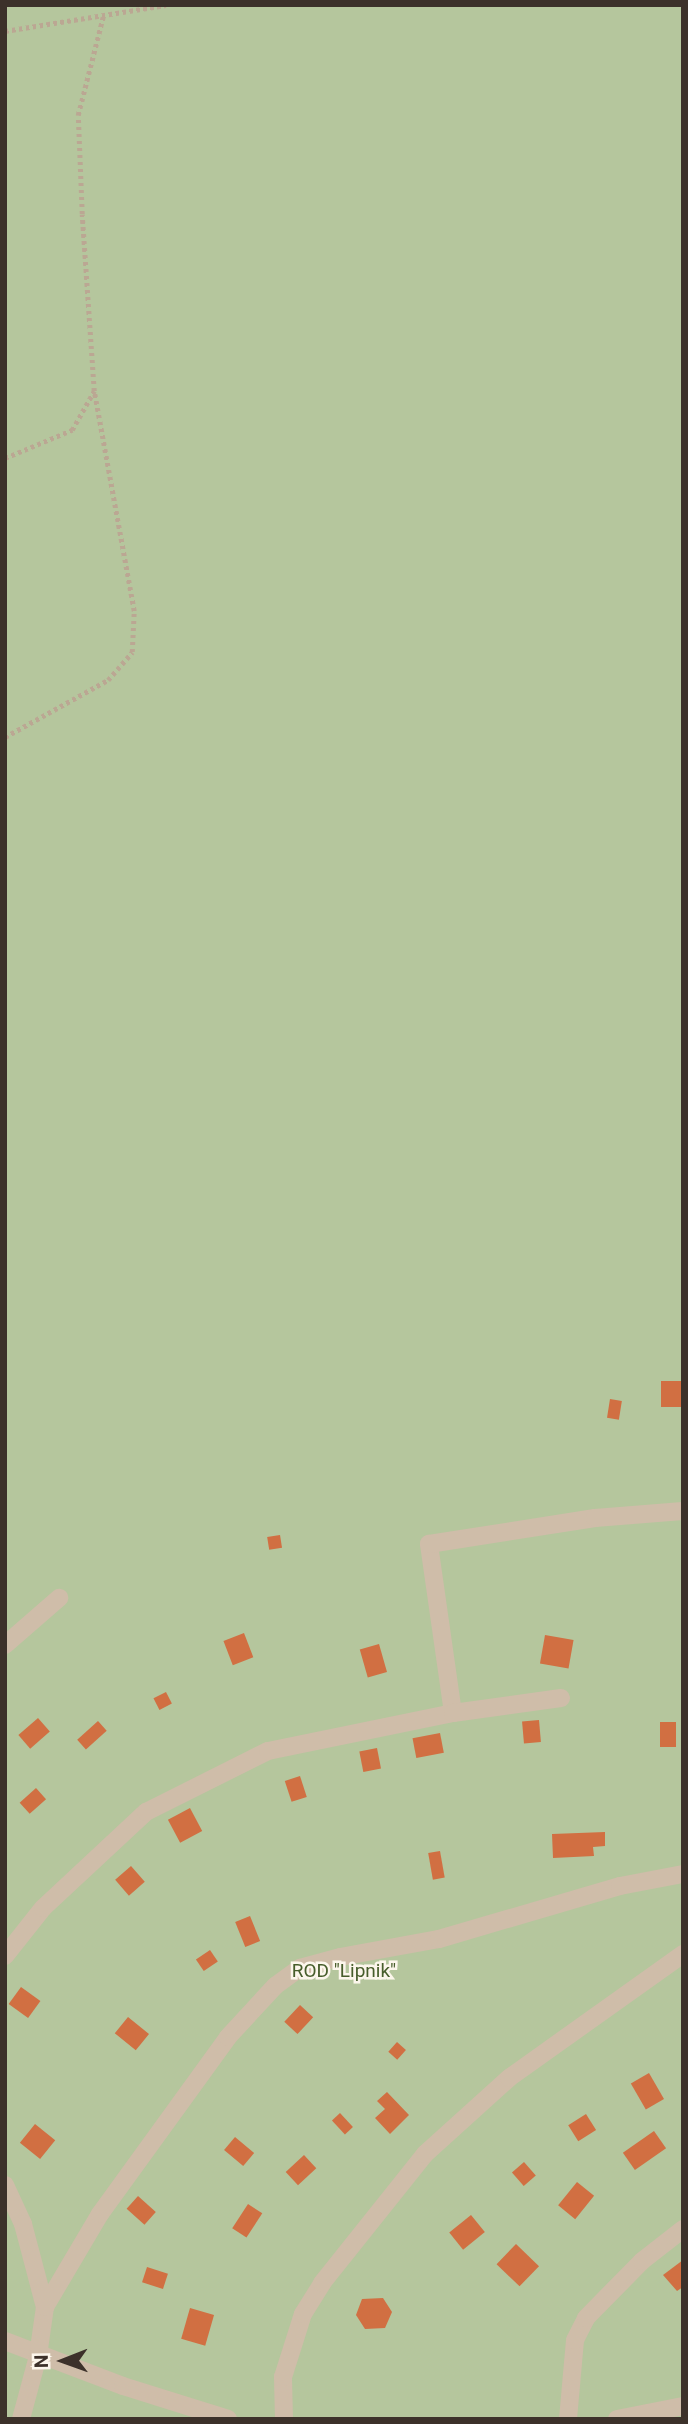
<!DOCTYPE html>
<style>
body{margin:0}
#map{position:relative;width:688px;height:2424px;overflow:hidden;background:#f5ecdf;font-family:Roboto,sans-serif}
div>[style]{position:absolute}
.green>*{inset:0;background:#b5c69d;transform-origin:0 0}
.building>*{inset:0;background:#d16f42;transform-origin:0 0}
.path>*{height:4.5px;margin-top:-2.25px;transform-origin:0;background:repeating-linear-gradient(90deg,#bba793 0 3.5px,transparent 0 7px)}
.minor>*{height:18px;margin:-9px;padding:0 9px;transform-origin:9px;border-radius:9px;background:#cfbda9}
span{translate:-50% -50%;white-space:nowrap;text-align:center;line-height:1.15;-webkit-text-stroke:5px #fcf6ec;paint-order:stroke}
.park-label{font-size:19px;color:#475d2b}
.frame{position:absolute;inset:0;border:7px solid #3c312a;pointer-events:none}
.north{position:absolute;left:28px;top:2326px;width:70px;height:70px;-webkit-text-stroke:5px #fcf6ec;paint-order:stroke;rotate:269deg;font-size:19px;font-weight:700;line-height:28px;text-align:center;color:#3c312a}
.north::after{content:'';display:block;margin:auto;width:24px;height:32px;background:#3c312a;clip-path:polygon(50% 0,100% 100%,50% 72%,0 100%)}
</style>
<div id="map">
<div class="green">
<div style="left:5px;top:5px;width:678px;height:2414px"></div>
</div>
<div class="building">
<div style="left:683px;top:1381px;width:26px;height:22px;rotate:90deg"></div>
<div style="left:610px;top:1399px;width:12px;height:19px;rotate:9deg"></div>
<div style="left:280px;top:1535px;width:13px;height:13px;rotate:81deg"></div>
<div style="left:244px;top:1633px;width:26px;height:22px;rotate:69deg"></div>
<div style="left:545px;top:1635px;width:29px;height:29px;rotate:10deg"></div>
<div style="left:379px;top:1644px;width:29px;height:20px;rotate:74deg"></div>
<div style="left:166px;top:1692px;width:13px;height:14px;rotate:63deg"></div>
<div style="left:38px;top:1718px;width:18px;height:26px;rotate:49deg"></div>
<div style="left:539px;top:1720px;width:22px;height:17px;rotate:85deg"></div>
<div style="left:98px;top:1721px;width:13px;height:28px;rotate:48deg"></div>
<div style="left:660px;top:1722px;width:16px;height:25px"></div>
<div style="left:440px;top:1733px;width:20px;height:28px;rotate:79deg"></div>
<div style="left:377px;top:1748px;width:21px;height:18px;rotate:79deg"></div>
<div style="left:300px;top:1776px;width:22px;height:16px;rotate:72deg"></div>
<div style="left:36px;top:1788px;width:15px;height:22px;rotate:48deg"></div>
<div style="left:190px;top:1808px;width:26px;height:25px;rotate:62deg"></div>
<div style="clip-path:polygon(605px 1832px,605px 1846px,593px 1847px,594px 1856px,553px 1858px,552px 1834px)"></div>
<div style="left:440px;top:1851px;width:27px;height:12px;rotate:80deg"></div>
<div style="left:131px;top:1866px;width:21px;height:21px;rotate:49deg"></div>
<div style="left:250px;top:1916px;width:27px;height:16px;rotate:68deg"></div>
<div style="left:210px;top:1950px;width:14px;height:17px;rotate:56deg"></div>
<div style="left:21px;top:1987px;width:24px;height:21px;rotate:36deg"></div>
<div style="left:300px;top:2005px;width:18px;height:23px;rotate:43deg"></div>
<div style="left:128px;top:2017px;width:27px;height:21px;rotate:39deg"></div>
<div style="left:397px;top:2042px;width:12px;height:13px;rotate:42deg"></div>
<div style="left:649px;top:2073px;width:30px;height:21px;rotate:60deg"></div>
<div style="clip-path:polygon(387px 2092px,409px 2115px,390px 2134px,375px 2118px,385px 2109px,377px 2101px)"></div>
<div style="left:340px;top:2113px;width:19px;height:11px;rotate:47deg"></div>
<div style="left:586px;top:2114px;width:19px;height:21px;rotate:58deg"></div>
<div style="left:35px;top:2124px;width:26px;height:24px;rotate:39deg"></div>
<div style="left:654px;top:2131px;width:21px;height:38px;rotate:55deg"></div>
<div style="left:235px;top:2137px;width:25px;height:17px;rotate:40deg"></div>
<div style="left:304px;top:2155px;width:18px;height:25px;rotate:47deg"></div>
<div style="left:524px;top:2162px;width:18px;height:16px;rotate:49deg"></div>
<div style="left:577px;top:2182px;width:22px;height:30px;rotate:39deg"></div>
<div style="left:138px;top:2196px;width:24px;height:17px;rotate:42deg"></div>
<div style="left:248px;top:2204px;width:17px;height:29px;rotate:33deg"></div>
<div style="left:471px;top:2215px;width:22px;height:28px;rotate:51deg"></div>
<div style="left:516px;top:2244px;width:32px;height:28px;rotate:44deg"></div>
<div style="clip-path:polygon(683px 2260px,683px 2287px,677px 2291px,663px 2275px)"></div>
<div style="left:147px;top:2267px;width:22px;height:16px;rotate:18deg"></div>
<div style="clip-path:polygon(383px 2298px,392px 2312px,385px 2328px,365px 2329px,356px 2315px,362px 2299px)"></div>
<div style="left:190px;top:2308px;width:25px;height:32px;rotate:16deg"></div>
</div>
<div class="path">
<div style="left:5px;top:31px;width:163px;rotate:-9.2deg"></div>
<div style="left:5px;top:458px;width:73px;rotate:-22.7deg"></div>
<div style="left:72px;top:430px;width:45px;rotate:-60.6deg"></div>
<div style="left:5px;top:737px;width:118px;rotate:-29deg"></div>
<div style="left:108px;top:680px;width:37px;rotate:-49deg"></div>
<div style="left:132px;top:652px;width:41px;rotate:-87.2deg"></div>
<div style="left:134px;top:611px;width:224px;rotate:-100.3deg"></div>
<div style="left:94px;top:391px;width:177px;rotate:-93.9deg"></div>
<div style="left:82px;top:214px;width:99px;rotate:-92.3deg"></div>
<div style="left:78px;top:115px;width:101px;rotate:-75.7deg"></div>
</div>
<div class="minor">
<div style="left:5px;top:1645px;width:72px;rotate:-41deg"></div>
<div style="left:453px;top:1713px;width:171px;rotate:-98.1deg"></div>
<div style="left:429px;top:1544px;width:168px;rotate:-8.9deg"></div>
<div style="left:595px;top:1518px;width:88px;rotate:-4.5deg"></div>
<div style="left:5px;top:1956px;width:61px;rotate:-51.6deg"></div>
<div style="left:43px;top:1908px;width:141px;rotate:-43deg"></div>
<div style="left:146px;top:1812px;width:136px;rotate:-26.6deg"></div>
<div style="left:268px;top:1751px;width:189px;rotate:-11.6deg"></div>
<div style="left:453px;top:1713px;width:109px;rotate:-7.9deg"></div>
<div style="left:5px;top:2185px;width:43px;rotate:65.2deg"></div>
<div style="left:23px;top:2224px;width:86px;rotate:75.2deg"></div>
<div style="left:5px;top:2341px;width:126px;rotate:20.9deg"></div>
<div style="left:123px;top:2386px;width:110px;rotate:17.4deg"></div>
<div style="left:21px;top:2419px;width:65px;rotate:-74.9deg"></div>
<div style="left:38px;top:2356px;width:49px;rotate:-81.9deg"></div>
<div style="left:45px;top:2307px;width:108px;rotate:-59.4deg"></div>
<div style="left:100px;top:2214px;width:218px;rotate:-54.1deg"></div>
<div style="left:228px;top:2037px;width:69px;rotate:-47.3deg"></div>
<div style="left:275px;top:1986px;width:31px;rotate:-36deg"></div>
<div style="left:300px;top:1968px;width:41px;rotate:-15.4deg"></div>
<div style="left:340px;top:1957px;width:101px;rotate:-10.3deg"></div>
<div style="left:439px;top:1939px;width:189px;rotate:-16.3deg"></div>
<div style="left:620px;top:1886px;width:64px;rotate:-10.8deg"></div>
<div style="left:284px;top:2419px;width:42px;rotate:-91.4deg"></div>
<div style="left:283px;top:2377px;width:66px;rotate:-72.4deg"></div>
<div style="left:303px;top:2314px;width:36px;rotate:-58deg"></div>
<div style="left:322px;top:2283px;width:165px;rotate:-51.4deg"></div>
<div style="left:425px;top:2154px;width:113px;rotate:-42.1deg"></div>
<div style="left:509px;top:2078px;width:214px;rotate:-35.5deg"></div>
<div style="left:568px;top:2419px;width:79px;rotate:-84.9deg"></div>
<div style="left:575px;top:2340px;width:25px;rotate:-63deg"></div>
<div style="left:586px;top:2318px;width:80px;rotate:-45.5deg"></div>
<div style="left:642px;top:2261px;width:52px;rotate:-38deg"></div>
<div style="left:617px;top:2419px;width:67px;rotate:-11.1deg"></div>
</div>
<div class="park-label">
<span style="left:344px;top:1971px">ROD "Lipnik"</span>
</div>
<div class="frame"></div>
<div class="north">N</div>
</div>
